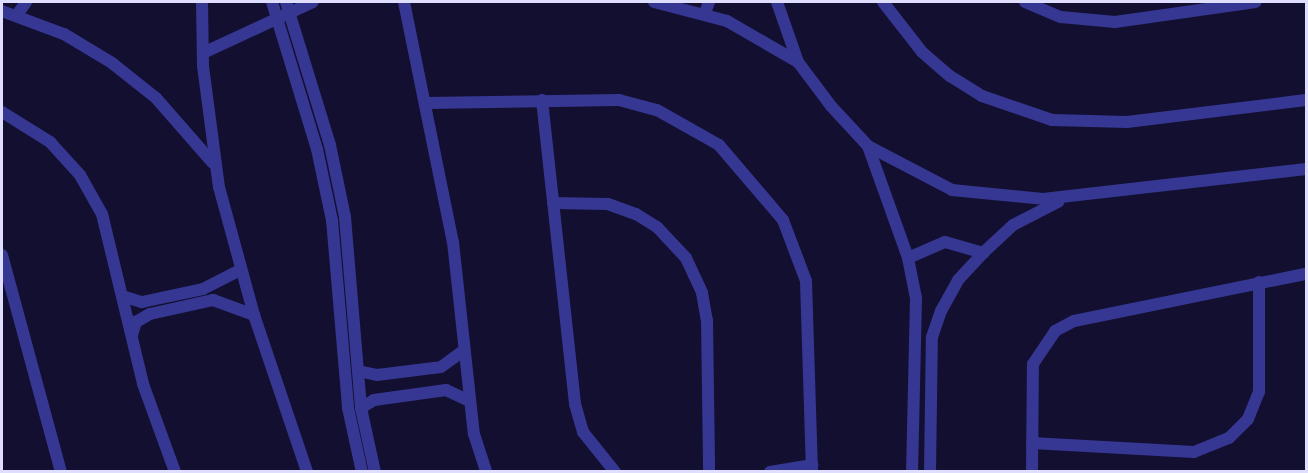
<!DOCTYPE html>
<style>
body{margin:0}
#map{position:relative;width:1308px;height:473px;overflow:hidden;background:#130f30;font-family:Helvetica,sans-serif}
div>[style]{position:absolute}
.minor>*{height:12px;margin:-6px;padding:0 6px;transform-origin:6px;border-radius:6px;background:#363793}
span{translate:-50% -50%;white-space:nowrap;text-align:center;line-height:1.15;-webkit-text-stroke:4.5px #130f30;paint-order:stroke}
.frame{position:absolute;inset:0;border:3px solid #e0deff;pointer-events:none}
</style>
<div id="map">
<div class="minor">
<div style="left:202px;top:2px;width:64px;rotate:89.1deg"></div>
<div style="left:203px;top:66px;width:122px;rotate:82.5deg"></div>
<div style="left:219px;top:187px;width:133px;rotate:74.7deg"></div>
<div style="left:254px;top:315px;width:166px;rotate:71.3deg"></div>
<div style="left:272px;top:2px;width:154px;rotate:73deg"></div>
<div style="left:317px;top:149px;width:73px;rotate:78.1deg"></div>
<div style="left:332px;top:220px;width:189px;rotate:85.1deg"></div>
<div style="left:348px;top:408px;width:66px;rotate:77.7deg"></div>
<div style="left:286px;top:2px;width:150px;rotate:72.9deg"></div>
<div style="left:330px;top:145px;width:74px;rotate:78.2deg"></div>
<div style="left:345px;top:217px;width:192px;rotate:85.2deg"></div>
<div style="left:361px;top:408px;width:66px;rotate:77.7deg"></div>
<div style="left:404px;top:2px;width:245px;rotate:78.5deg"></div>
<div style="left:453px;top:242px;width:193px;rotate:83.8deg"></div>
<div style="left:474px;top:434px;width:40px;rotate:72deg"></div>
<div style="left:654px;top:2px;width:75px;rotate:14.6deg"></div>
<div style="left:727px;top:21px;width:82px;rotate:30deg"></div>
<div style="left:777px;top:2px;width:64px;rotate:70.7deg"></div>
<div style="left:798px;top:62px;width:55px;rotate:53.1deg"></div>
<div style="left:831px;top:106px;width:54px;rotate:47.2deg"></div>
<div style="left:868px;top:146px;width:95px;rotate:27.6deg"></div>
<div style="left:952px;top:190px;width:91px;rotate:5.6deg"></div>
<div style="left:1043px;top:199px;width:265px;rotate:-6.5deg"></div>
<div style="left:883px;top:2px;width:63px;rotate:52deg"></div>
<div style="left:922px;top:52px;width:37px;rotate:41deg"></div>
<div style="left:950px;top:76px;width:38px;rotate:32deg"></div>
<div style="left:982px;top:96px;width:74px;rotate:18.9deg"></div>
<div style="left:1052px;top:120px;width:75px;rotate:1.5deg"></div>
<div style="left:1127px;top:122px;width:180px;rotate:-7deg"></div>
<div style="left:1025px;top:2px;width:39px;rotate:23deg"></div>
<div style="left:1061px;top:17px;width:54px;rotate:5.3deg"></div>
<div style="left:1115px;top:22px;width:142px;rotate:-8.1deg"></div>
<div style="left:2px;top:11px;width:66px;rotate:20.4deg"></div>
<div style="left:64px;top:34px;width:56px;rotate:31.1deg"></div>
<div style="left:112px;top:63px;width:56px;rotate:38.5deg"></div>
<div style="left:156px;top:98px;width:86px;rotate:48.8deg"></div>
<div style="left:705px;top:13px;width:12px;rotate:-70deg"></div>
<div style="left:17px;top:15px;width:16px;rotate:-55deg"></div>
<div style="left:203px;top:53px;width:121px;rotate:-24.9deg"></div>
<div style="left:542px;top:100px;width:306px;rotate:83.8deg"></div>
<div style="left:575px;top:404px;width:29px;rotate:74deg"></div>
<div style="left:583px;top:432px;width:51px;rotate:51.3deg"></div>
<div style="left:426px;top:103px;width:193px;rotate:-0.9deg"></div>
<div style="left:619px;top:100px;width:39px;rotate:15deg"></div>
<div style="left:657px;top:110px;width:71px;rotate:29.4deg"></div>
<div style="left:719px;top:145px;width:99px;rotate:49.5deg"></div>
<div style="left:783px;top:220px;width:65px;rotate:69.3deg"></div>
<div style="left:806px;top:281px;width:191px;rotate:88.2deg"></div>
<div style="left:2px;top:112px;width:57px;rotate:32deg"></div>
<div style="left:50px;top:142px;width:45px;rotate:47.7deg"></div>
<div style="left:80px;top:175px;width:45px;rotate:60.6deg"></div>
<div style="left:102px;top:214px;width:175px;rotate:76.4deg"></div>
<div style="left:143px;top:384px;width:94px;rotate:70deg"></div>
<div style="left:868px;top:146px;width:119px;rotate:70.3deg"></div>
<div style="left:908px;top:258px;width:41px;rotate:78.7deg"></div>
<div style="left:916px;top:298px;width:174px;rotate:91.3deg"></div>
<div style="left:553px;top:203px;width:55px;rotate:1deg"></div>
<div style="left:608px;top:204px;width:30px;rotate:20deg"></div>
<div style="left:636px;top:214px;width:25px;rotate:32deg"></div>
<div style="left:657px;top:227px;width:42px;rotate:46.9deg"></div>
<div style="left:686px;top:258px;width:38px;rotate:65deg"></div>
<div style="left:702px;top:293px;width:27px;rotate:80deg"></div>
<div style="left:707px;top:320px;width:152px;rotate:89.2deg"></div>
<div style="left:2px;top:255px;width:225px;rotate:74.8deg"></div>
<div style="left:908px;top:258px;width:40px;rotate:-23.4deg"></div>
<div style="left:945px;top:242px;width:40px;rotate:16deg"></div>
<div style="left:122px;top:296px;width:21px;rotate:17deg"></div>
<div style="left:142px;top:302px;width:62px;rotate:-12deg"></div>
<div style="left:203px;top:289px;width:42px;rotate:-27.2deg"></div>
<div style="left:132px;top:335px;width:14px;rotate:-73deg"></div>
<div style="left:136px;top:322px;width:16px;rotate:-30deg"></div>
<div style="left:150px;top:314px;width:65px;rotate:-12.5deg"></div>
<div style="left:213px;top:300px;width:44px;rotate:20.1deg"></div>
<div style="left:358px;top:371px;width:19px;rotate:12deg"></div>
<div style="left:377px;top:375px;width:64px;rotate:-7.1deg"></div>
<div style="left:441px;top:367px;width:27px;rotate:-36deg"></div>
<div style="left:361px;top:408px;width:15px;rotate:-32deg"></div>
<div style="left:374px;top:400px;width:73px;rotate:-7.9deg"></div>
<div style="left:446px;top:390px;width:26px;rotate:25deg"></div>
<div style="left:1032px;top:443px;width:162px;rotate:3.2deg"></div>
<div style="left:1194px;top:452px;width:38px;rotate:-22deg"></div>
<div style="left:1229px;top:438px;width:27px;rotate:-45deg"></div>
<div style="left:1248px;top:419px;width:29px;rotate:-68deg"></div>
<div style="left:1259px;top:392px;width:110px;rotate:-90deg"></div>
<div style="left:770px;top:472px;width:43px;rotate:-9.5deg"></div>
<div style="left:930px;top:472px;width:135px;rotate:-89.2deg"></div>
<div style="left:932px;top:337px;width:28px;rotate:-71deg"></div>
<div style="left:941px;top:311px;width:35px;rotate:-61deg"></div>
<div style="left:958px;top:280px;width:37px;rotate:-47deg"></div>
<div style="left:983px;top:253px;width:41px;rotate:-43deg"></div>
<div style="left:1013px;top:225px;width:51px;rotate:-27.1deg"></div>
<div style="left:1032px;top:472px;width:108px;rotate:-89.5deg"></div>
<div style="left:1033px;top:364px;width:40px;rotate:-56deg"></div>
<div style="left:1055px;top:331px;width:21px;rotate:-28deg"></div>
<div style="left:1074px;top:321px;width:237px;rotate:-11.5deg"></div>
</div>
<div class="frame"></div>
</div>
